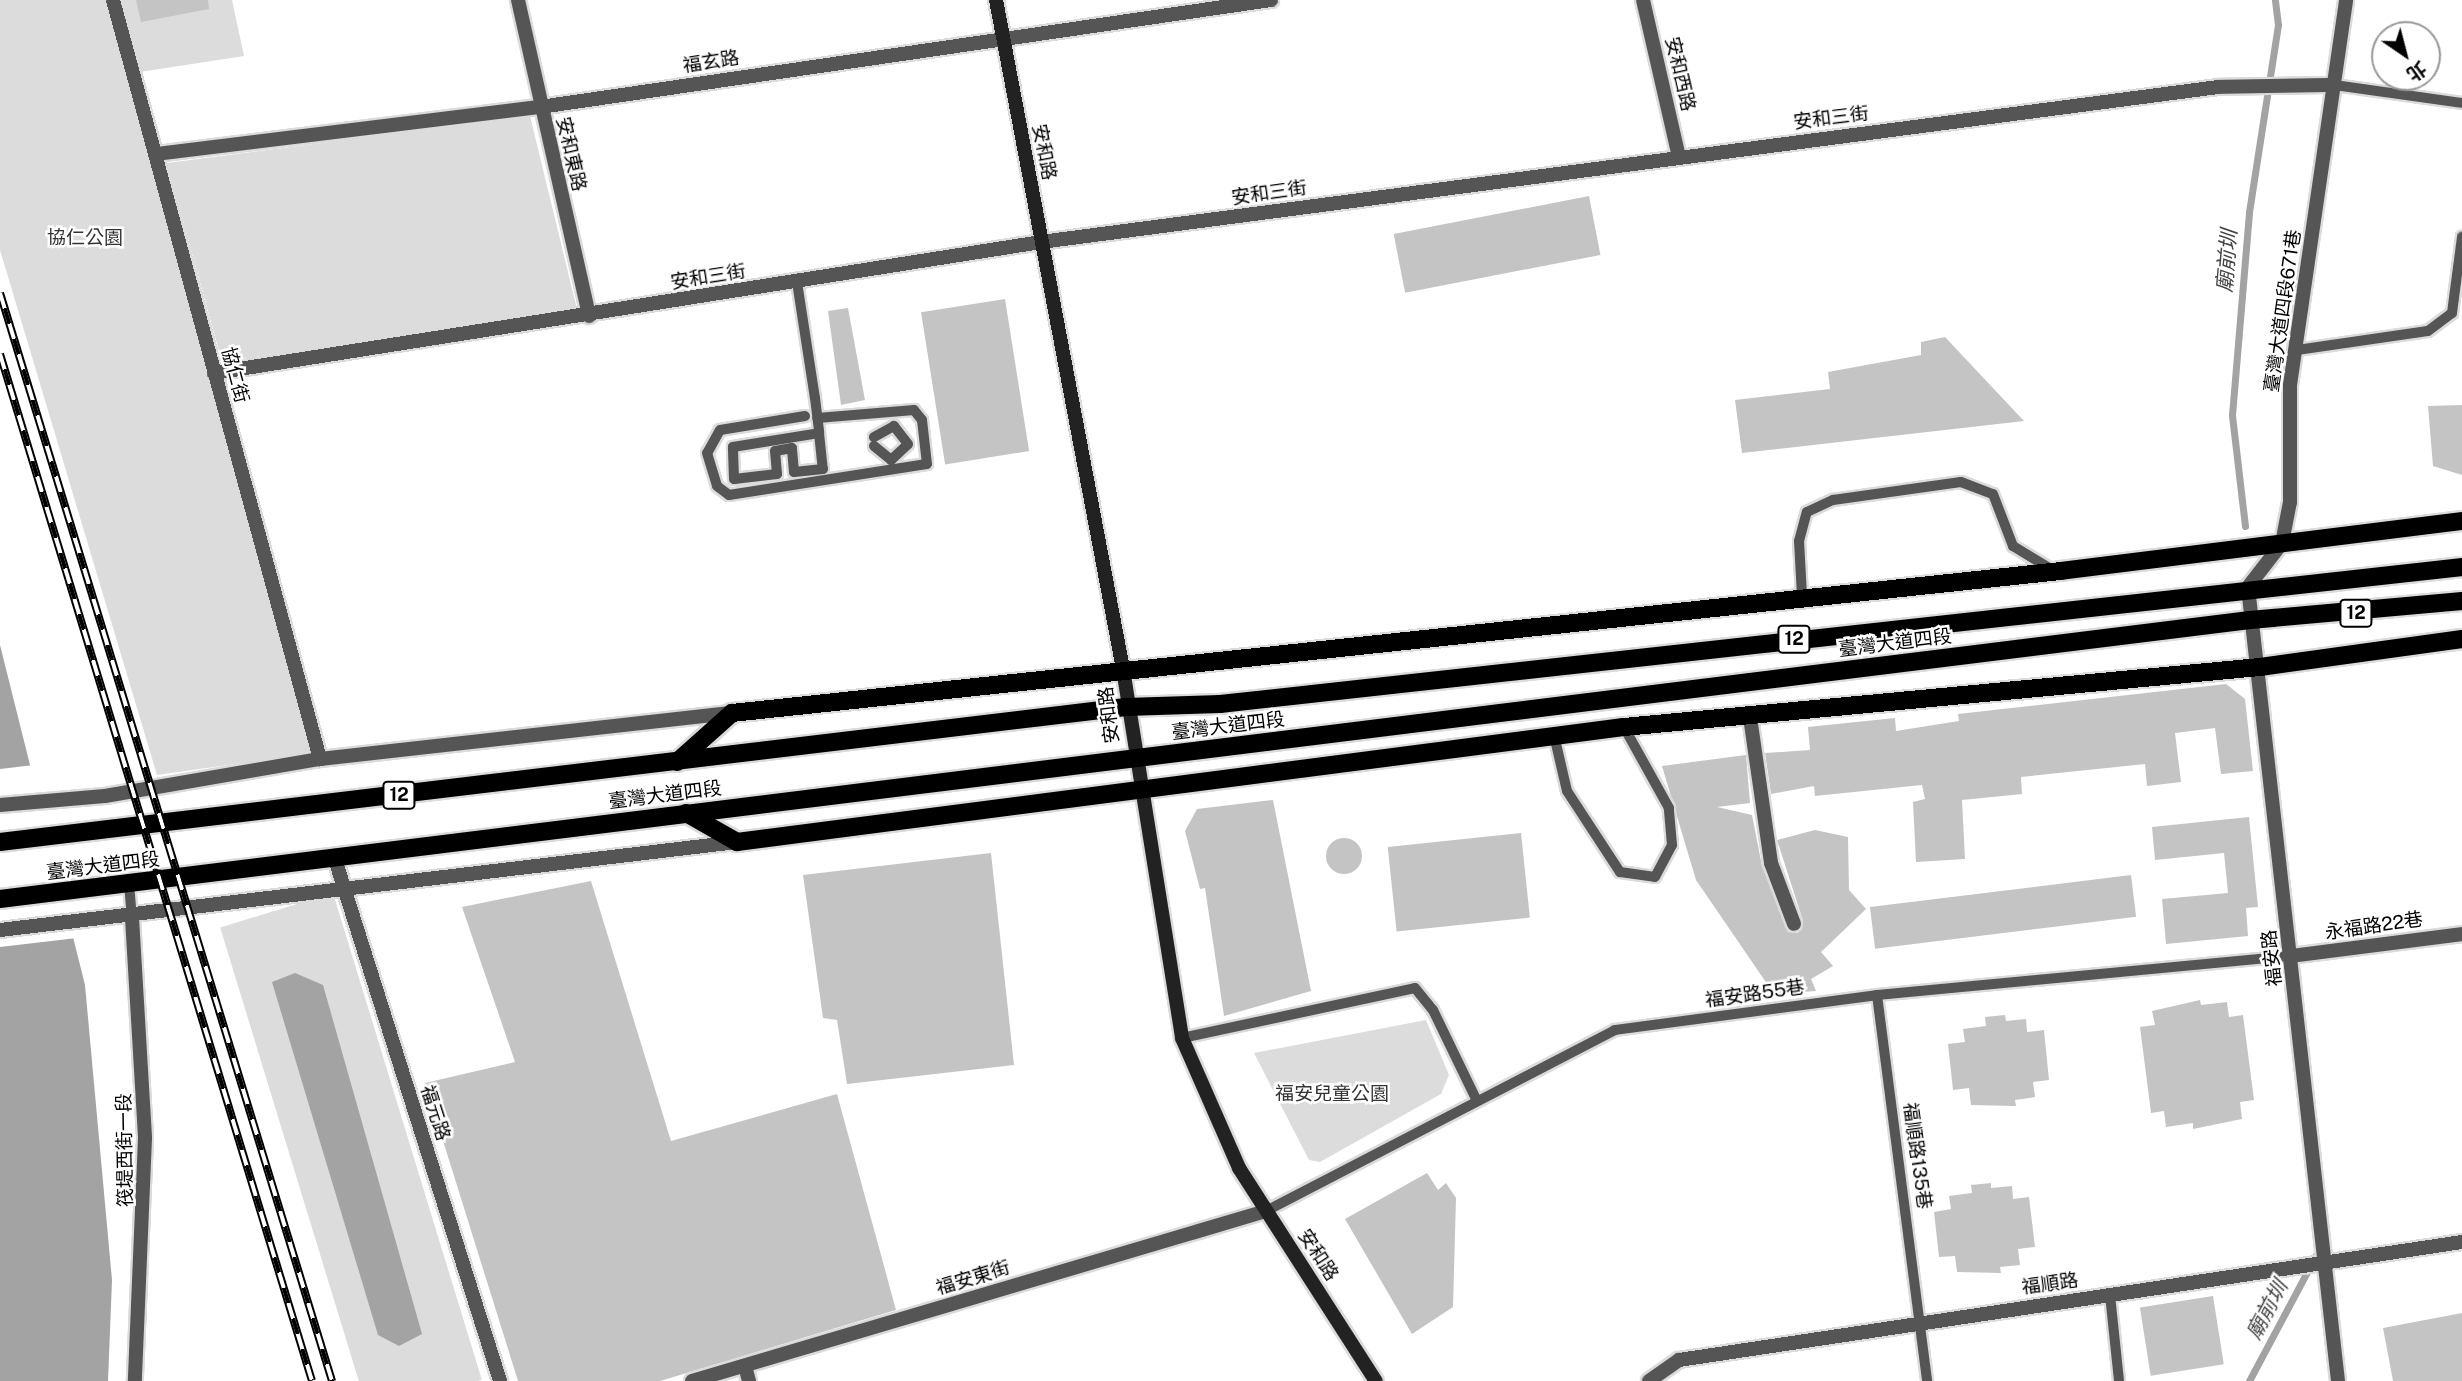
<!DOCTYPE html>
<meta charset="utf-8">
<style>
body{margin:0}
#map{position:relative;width:2462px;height:1381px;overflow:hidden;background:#fff;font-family:"Public Sans","Noto Sans TC",sans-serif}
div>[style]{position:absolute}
.green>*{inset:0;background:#dcdcdc;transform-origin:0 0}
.water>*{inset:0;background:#a3a3a3}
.pier>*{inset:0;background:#fff}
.stream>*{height:7px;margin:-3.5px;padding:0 3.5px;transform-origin:3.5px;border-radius:3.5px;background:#a3a3a3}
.building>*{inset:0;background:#c4c4c4;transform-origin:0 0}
.round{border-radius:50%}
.roads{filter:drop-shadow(2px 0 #dbdbdb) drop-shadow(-2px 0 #dbdbdb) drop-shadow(0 2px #dbdbdb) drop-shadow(0 -2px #dbdbdb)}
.service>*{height:10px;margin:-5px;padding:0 5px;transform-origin:5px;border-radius:5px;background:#555}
.minor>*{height:14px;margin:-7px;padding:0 7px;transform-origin:7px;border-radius:7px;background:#555}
.tertiary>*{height:14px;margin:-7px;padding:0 7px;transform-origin:7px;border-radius:7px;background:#555}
.secondary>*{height:14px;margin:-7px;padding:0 7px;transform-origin:7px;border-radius:7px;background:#222}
.primary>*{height:18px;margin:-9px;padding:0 9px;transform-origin:9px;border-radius:9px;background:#000}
.rail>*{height:8px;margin-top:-4px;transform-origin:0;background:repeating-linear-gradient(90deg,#fff 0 16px,#000 0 32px);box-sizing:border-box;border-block:2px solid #000}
span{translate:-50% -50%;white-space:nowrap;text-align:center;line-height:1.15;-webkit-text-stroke:5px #fff;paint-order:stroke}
.shield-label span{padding:2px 5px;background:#fff;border:2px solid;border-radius:5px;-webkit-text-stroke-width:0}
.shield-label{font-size:18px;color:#000;font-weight:700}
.street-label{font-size:19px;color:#000}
.park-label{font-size:19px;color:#333}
.water-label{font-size:21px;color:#444;font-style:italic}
.north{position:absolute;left:2371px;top:21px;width:70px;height:70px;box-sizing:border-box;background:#fff;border:2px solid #999;border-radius:50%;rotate:145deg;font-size:19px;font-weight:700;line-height:28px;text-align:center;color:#000}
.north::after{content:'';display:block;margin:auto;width:24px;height:32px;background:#000;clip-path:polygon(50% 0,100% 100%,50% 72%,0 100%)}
</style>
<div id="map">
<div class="green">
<div style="clip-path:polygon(0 0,110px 0,313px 753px,157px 775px,0 250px)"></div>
<div style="clip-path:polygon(120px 0,232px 0,244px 56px,140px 72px)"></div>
<div style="clip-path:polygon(530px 116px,577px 309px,222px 362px,167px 163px)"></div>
<div style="left:333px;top:893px;width:509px;height:118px;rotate:73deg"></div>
<div style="clip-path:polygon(1426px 1020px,1449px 1075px,1441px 1094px,1320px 1162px,1309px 1160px,1254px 1053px)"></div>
</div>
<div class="water">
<div style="clip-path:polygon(0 645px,85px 985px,112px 1280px,108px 1381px,0 1381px)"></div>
<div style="clip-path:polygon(295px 973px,323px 985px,422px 1334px,399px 1346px,378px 1335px,272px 982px)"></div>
</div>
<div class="pier">
<div style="clip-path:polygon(34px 765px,77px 938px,0 947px,0 769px)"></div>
</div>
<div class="stream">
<div style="left:2245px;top:526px;width:112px;rotate:-96.7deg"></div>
<div style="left:2232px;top:415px;width:204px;rotate:-85.2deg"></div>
<div style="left:2249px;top:212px;width:189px;rotate:-81.2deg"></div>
<div style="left:2278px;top:25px;width:25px;rotate:-97deg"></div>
<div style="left:2249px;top:1381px;width:143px;rotate:-62deg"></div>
</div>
<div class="building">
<div style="clip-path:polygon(136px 0,208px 0,209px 9px,141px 22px)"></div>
<div style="left:1589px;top:196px;width:60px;height:199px;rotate:79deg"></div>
<div style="left:1005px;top:299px;width:154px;height:85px;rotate:81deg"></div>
<div style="clip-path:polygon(848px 308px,865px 400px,841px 405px,828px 311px)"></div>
<div style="clip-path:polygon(1945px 337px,2024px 421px,1742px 453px,1735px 400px,1830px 389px,1828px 372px,1921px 355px,1921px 342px)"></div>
<div style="clip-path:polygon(2462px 405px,2462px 475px,2433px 466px,2428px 406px)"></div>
<div style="clip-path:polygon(2226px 684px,2245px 699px,2253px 771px,2221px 774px,2215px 728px,2175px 733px,2181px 782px,2147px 786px,2145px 764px,2021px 777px,2022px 794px,1962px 800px,1965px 859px,1916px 862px,1913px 802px,1925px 799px,1922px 785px,1815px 796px,1814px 786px,1771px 794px,1765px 753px,1810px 750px,1808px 727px,1895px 718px,1896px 731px,1959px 721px,1958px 714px)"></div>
<div style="clip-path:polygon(1746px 755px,1750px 803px,1717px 807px,1752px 815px,1762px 866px,1788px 932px,1798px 933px,1803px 921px,1777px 840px,1815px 830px,1848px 837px,1849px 890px,1866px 909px,1821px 952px,1833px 966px,1811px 979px,1816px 991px,1774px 994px,1696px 880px,1662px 766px)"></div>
<div style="clip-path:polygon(1273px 800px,1311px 991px,1224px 1016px,1205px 888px,1200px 889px,1185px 831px,1197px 809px)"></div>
<div style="clip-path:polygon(2249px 817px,2258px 907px,2246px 908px,2248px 936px,2166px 944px,2162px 899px,2228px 893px,2224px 853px,2155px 860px,2152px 827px)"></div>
<div style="left:1521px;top:833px;width:85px;height:134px;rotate:84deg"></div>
<div class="round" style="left:1326px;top:838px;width:36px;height:36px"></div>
<div style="clip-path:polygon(991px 853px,1014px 1065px,847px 1084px,837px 1020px,823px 1018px,803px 875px)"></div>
<div style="left:2131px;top:875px;width:42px;height:263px;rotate:83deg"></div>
<div style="clip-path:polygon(591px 881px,671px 1141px,837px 1094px,896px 1310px,660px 1381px,518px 1381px,425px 1083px,515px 1062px,462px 907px)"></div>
<div style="clip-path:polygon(2200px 1000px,2201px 1005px,2227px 1002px,2229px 1017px,2243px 1015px,2254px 1100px,2240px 1102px,2242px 1119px,2193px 1129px,2193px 1123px,2166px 1127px,2164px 1111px,2151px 1113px,2140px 1027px,2155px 1025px,2152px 1011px)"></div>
<div style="clip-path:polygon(2005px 1015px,2006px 1021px,2026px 1019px,2027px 1032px,2044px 1030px,2049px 1080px,2033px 1082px,2035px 1097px,2015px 1100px,2016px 1106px,1971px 1105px,1969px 1088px,1953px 1090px,1948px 1044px,1965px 1042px,1963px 1029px,1986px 1026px,1985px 1017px)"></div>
<div style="clip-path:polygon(1427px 1173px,1438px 1190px,1446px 1183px,1456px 1198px,1453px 1307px,1412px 1334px,1345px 1219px)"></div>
<div style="clip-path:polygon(1991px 1183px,1991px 1188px,2012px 1186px,2013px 1199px,2029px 1197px,2035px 1247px,2018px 1249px,2020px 1265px,2000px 1267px,2001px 1273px,1957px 1272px,1955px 1256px,1939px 1257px,1934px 1212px,1951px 1209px,1949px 1196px,1972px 1193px,1971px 1185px)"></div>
<div style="left:2213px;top:1296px;width:69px;height:74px;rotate:81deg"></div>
<div style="clip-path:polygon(2462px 1313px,2462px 1381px,2393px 1381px,2383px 1328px)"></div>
</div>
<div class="roads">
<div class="service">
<div style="left:2334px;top:85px;width:129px;rotate:8deg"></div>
<div style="left:797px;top:282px;width:117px;rotate:81.2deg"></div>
<div style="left:815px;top:398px;width:35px;rotate:83deg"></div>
<div style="left:819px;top:433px;width:36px;rotate:84deg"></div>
<div style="left:823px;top:469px;width:29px;rotate:174deg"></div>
<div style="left:794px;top:472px;width:24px;rotate:-95deg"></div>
<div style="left:792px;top:448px;width:17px;rotate:170deg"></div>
<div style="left:775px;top:451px;width:23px;rotate:85deg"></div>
<div style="left:777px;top:474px;width:43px;rotate:173.4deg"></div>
<div style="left:734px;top:479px;width:32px;rotate:-92deg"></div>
<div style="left:733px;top:447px;width:87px;rotate:-9.2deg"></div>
<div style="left:2297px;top:350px;width:132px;rotate:-8.3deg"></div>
<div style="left:2428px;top:331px;width:30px;rotate:-37deg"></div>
<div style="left:2452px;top:313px;width:77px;rotate:-82.5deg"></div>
<div style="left:805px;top:416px;width:86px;rotate:170.6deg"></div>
<div style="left:720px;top:430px;width:26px;rotate:119deg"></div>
<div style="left:707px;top:453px;width:34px;rotate:73deg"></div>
<div style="left:717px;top:486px;width:15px;rotate:37deg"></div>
<div style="left:729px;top:495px;width:200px;rotate:-8.9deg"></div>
<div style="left:927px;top:464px;width:44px;rotate:-96.5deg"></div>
<div style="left:922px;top:420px;width:13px;rotate:-129deg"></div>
<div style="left:914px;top:410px;width:97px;rotate:175.3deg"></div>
<div style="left:874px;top:446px;width:22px;rotate:39deg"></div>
<div style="left:891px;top:460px;width:23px;rotate:-43deg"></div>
<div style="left:908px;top:444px;width:23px;rotate:-128deg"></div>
<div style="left:894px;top:426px;width:23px;rotate:151deg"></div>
<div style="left:1802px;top:596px;width:55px;rotate:-93.1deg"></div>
<div style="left:1799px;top:541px;width:30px;rotate:-75deg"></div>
<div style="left:1807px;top:512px;width:29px;rotate:-25deg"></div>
<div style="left:1833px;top:500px;width:129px;rotate:-8deg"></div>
<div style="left:1961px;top:482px;width:34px;rotate:21deg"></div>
<div style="left:1993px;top:494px;width:56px;rotate:69deg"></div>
<div style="left:2013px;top:546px;width:42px;rotate:31.4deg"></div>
<div style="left:1554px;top:735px;width:57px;rotate:76.9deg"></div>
<div style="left:1567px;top:791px;width:97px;rotate:56.8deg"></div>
<div style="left:1620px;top:872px;width:35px;rotate:8deg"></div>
<div style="left:1655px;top:877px;width:36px;rotate:-62deg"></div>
<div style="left:1672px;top:845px;width:37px;rotate:-95deg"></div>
<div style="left:1669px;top:808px;width:93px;rotate:-119.1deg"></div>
<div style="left:129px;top:884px;width:34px;rotate:85deg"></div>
<div style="left:1877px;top:995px;width:389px;rotate:82.6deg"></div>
<div style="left:1182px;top:1038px;width:238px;rotate:-12.1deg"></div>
<div style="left:1415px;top:988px;width:28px;rotate:51deg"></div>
<div style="left:1433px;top:1010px;width:99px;rotate:64.2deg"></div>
<div style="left:1266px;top:1211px;width:393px;rotate:-27.4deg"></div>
<div style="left:1615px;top:1030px;width:264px;rotate:-7.6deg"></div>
<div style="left:1877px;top:995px;width:416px;rotate:-5.4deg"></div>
<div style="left:2110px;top:1295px;width:86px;rotate:84deg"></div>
</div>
<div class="minor">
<div style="left:113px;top:0;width:787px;rotate:74.74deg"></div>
<div style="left:518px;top:0;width:324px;rotate:77.3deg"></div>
<div style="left:1643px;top:0;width:161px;rotate:77.1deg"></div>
<div style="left:156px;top:154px;width:387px;rotate:-7deg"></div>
<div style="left:540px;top:107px;width:739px;rotate:-8.33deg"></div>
<div style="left:214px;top:373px;width:837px;rotate:-9deg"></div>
<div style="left:1041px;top:242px;width:1187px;rotate:-7.5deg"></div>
<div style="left:2218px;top:87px;width:116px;rotate:-1deg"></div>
<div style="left:1750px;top:717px;width:148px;rotate:81.8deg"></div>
<div style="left:1771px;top:863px;width:65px;rotate:69.3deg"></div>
<div style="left:334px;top:856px;width:551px;rotate:72.45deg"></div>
<div style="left:132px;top:918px;width:220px;rotate:86.6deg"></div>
<div style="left:145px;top:1138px;width:243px;rotate:92.4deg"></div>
<div style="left:2291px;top:956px;width:172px;rotate:-7.3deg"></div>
<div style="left:745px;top:1366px;width:16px;rotate:75deg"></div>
<div style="left:692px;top:1381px;width:599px;rotate:-16.5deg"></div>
<div style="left:1649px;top:1381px;width:37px;rotate:-35deg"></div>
<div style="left:1679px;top:1360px;width:792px;rotate:-8.57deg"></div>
<div style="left:2338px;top:1381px;width:799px;rotate:-96.47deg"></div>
<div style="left:2248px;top:587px;width:56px;rotate:-52.3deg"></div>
<div style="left:2282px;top:543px;width:42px;rotate:-79deg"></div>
<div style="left:2290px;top:502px;width:117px;rotate:-90deg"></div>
<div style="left:2290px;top:385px;width:389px;rotate:-81.7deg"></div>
</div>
<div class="tertiary">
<div style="left:0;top:805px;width:105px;rotate:-4.9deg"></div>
<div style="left:105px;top:796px;width:218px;rotate:-9.8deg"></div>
<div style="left:320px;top:759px;width:415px;rotate:-6.4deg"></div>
<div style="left:0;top:930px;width:742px;rotate:-6.81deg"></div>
</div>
<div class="secondary">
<div style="left:996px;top:0;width:681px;rotate:79.25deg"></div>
<div style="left:1123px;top:669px;width:374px;rotate:80.9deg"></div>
<div style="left:1182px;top:1038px;width:142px;rotate:66.3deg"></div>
<div style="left:1239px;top:1168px;width:253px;rotate:57.3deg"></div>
</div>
<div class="primary">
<div style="left:677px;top:762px;width:74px;rotate:-41.7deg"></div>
<div style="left:732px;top:713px;width:1336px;rotate:-6.1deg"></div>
<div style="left:2060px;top:571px;width:405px;rotate:-7.1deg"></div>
<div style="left:686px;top:813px;width:59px;rotate:29.6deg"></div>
<div style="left:737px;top:842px;width:894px;rotate:-7.39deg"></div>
<div style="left:1624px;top:727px;width:639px;rotate:-5.39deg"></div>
<div style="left:2260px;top:667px;width:204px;rotate:-7.9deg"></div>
<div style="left:0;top:842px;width:1134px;rotate:-6.84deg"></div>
<div style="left:1126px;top:707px;width:94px;rotate:-1.8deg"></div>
<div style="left:1220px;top:704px;width:1250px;rotate:-6.29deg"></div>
<div style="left:0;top:899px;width:2267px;rotate:-7.07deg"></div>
<div style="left:2250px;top:620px;width:213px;rotate:-5.1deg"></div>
</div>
</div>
<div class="rail">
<div style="left:0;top:293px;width:1138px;rotate:73.03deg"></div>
<div style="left:0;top:354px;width:1073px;rotate:73.1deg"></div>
</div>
<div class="shield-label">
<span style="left:2356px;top:613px">12</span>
<span style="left:1794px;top:639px">12</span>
<span style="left:399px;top:795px">12</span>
</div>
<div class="street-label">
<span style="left:711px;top:62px;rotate:-9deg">福玄路</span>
<span style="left:1680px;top:74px;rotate:77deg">安和西路</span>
<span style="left:1831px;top:118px;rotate:-7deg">安和三街</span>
<span style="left:1044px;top:152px;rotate:79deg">安和路</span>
<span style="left:571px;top:154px;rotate:77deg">安和東路</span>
<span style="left:1269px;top:193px;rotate:-8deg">安和三街</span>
<span style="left:708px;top:277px;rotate:-9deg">安和三街</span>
<span style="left:2283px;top:311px;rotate:-82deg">臺灣大道四段671巷</span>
<span style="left:235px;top:375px;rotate:75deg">協仁街</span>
<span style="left:1895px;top:643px;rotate:-7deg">臺灣大道四段</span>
<span style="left:1109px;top:715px;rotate:-97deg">安和路</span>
<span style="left:1228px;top:726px;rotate:-7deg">臺灣大道四段</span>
<span style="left:665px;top:795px;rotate:-7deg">臺灣大道四段</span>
<span style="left:103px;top:866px;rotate:-7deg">臺灣大道四段</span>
<span style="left:2374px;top:926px;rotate:-8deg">永福路22巷</span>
<span style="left:2272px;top:958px;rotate:-96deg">福安路</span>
<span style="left:1755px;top:994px;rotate:-8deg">福安路55巷</span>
<span style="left:435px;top:1113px;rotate:72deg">福元路</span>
<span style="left:125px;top:1150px;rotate:-91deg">筏堤西街一段</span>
<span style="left:1917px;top:1156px;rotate:82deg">福順路135巷</span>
<span style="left:1318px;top:1255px;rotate:57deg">安和路</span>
<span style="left:973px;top:1278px;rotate:-17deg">福安東街</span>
<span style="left:2050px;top:1284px;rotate:-8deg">福順路</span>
</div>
<div class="park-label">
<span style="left:85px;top:238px">協仁公園</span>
<span style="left:1332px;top:1094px">福安兒童公園</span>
</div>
<div class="water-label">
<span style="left:2227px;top:261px;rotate:-85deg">廟前圳</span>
<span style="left:2267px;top:1310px;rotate:-62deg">廟前圳</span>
</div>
<div class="north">北</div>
</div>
